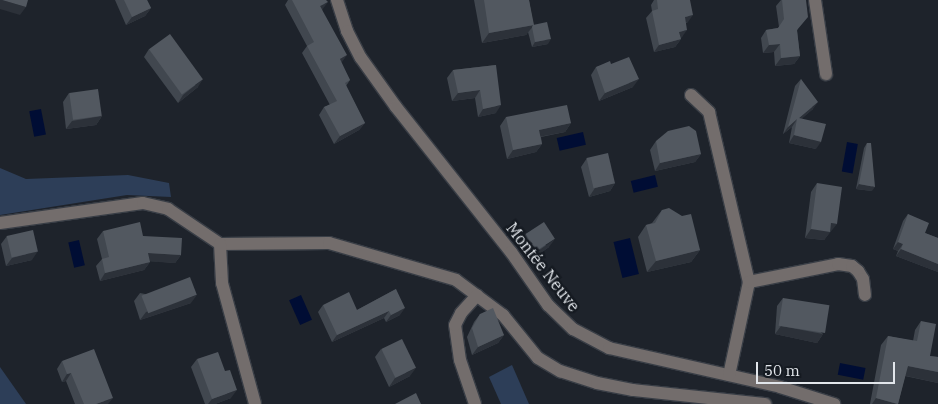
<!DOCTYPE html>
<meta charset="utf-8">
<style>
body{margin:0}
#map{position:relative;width:938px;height:404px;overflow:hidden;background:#1e232b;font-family:"IBM Plex Serif",serif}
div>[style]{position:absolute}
.green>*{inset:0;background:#2d3e58}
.water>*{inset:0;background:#000d34;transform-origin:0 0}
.roads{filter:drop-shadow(1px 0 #393e46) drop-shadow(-1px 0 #393e46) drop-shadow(0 1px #393e46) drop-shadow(0 -1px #393e46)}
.minor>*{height:12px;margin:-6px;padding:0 6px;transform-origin:6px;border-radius:6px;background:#736d6c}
.wall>*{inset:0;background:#41474f}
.shaded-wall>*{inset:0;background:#2c3139}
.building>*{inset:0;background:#525860;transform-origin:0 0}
span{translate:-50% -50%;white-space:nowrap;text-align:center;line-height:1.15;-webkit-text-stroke:5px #151a21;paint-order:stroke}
.street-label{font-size:16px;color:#e2e6eb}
.scale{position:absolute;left:756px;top:362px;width:139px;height:22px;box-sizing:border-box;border:2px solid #e2e6eb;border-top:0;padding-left:6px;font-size:15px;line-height:18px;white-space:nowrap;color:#e2e6eb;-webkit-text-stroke:4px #151a21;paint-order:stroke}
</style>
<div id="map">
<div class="green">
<div style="clip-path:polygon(0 168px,26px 179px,128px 175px,169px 183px,171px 197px,127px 195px,0 215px)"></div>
<div style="clip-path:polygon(512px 365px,529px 404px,501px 404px,489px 377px)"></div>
<div style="clip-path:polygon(0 367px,26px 404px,0 404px)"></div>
</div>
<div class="water">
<div style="left:41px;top:109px;width:26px;height:12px;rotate:79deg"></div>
<div style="left:583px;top:132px;width:13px;height:27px;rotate:77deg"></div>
<div style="left:847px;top:142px;width:11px;height:30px;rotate:10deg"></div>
<div style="left:655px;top:175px;width:12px;height:25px;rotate:76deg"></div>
<div style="left:630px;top:238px;width:37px;height:17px;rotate:76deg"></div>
<div style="left:79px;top:240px;width:26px;height:11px;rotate:77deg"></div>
<div style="left:301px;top:295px;width:27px;height:13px;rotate:66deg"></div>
<div style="left:840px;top:363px;width:26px;height:12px;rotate:11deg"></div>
</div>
<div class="roads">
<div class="minor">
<div style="left:337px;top:0;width:33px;rotate:72deg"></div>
<div style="left:347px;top:31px;width:30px;rotate:63deg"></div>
<div style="left:361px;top:58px;width:60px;rotate:54.5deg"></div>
<div style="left:396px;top:107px;width:185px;rotate:51.6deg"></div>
<div style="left:511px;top:252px;width:65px;rotate:55.1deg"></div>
<div style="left:548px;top:305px;width:35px;rotate:44deg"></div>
<div style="left:573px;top:329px;width:41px;rotate:27.8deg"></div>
<div style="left:609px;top:348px;width:175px;rotate:12.8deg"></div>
<div style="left:780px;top:387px;width:57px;rotate:17.5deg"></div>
<div style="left:815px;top:0;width:75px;rotate:81.5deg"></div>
<div style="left:691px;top:95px;width:25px;rotate:43deg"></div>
<div style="left:709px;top:112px;width:175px;rotate:76.8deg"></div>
<div style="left:749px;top:282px;width:95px;rotate:102.1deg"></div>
<div style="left:0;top:223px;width:144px;rotate:-8deg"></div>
<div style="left:143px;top:203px;width:26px;rotate:13deg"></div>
<div style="left:168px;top:209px;width:63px;rotate:33.9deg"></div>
<div style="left:220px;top:244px;width:109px;rotate:-0.5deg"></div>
<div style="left:329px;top:243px;width:132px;rotate:16.2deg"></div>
<div style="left:456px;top:280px;width:59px;rotate:36.7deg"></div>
<div style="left:503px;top:315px;width:55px;rotate:50.9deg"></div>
<div style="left:538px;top:358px;width:26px;rotate:31deg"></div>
<div style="left:560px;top:371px;width:39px;rotate:18deg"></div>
<div style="left:597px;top:383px;width:37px;rotate:11deg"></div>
<div style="left:633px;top:390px;width:133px;rotate:6.1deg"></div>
<div style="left:220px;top:244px;width:39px;rotate:87deg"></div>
<div style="left:222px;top:283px;width:125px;rotate:74.7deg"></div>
<div style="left:749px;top:282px;width:91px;rotate:-11.4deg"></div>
<div style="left:838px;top:264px;width:14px;rotate:8deg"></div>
<div style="left:852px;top:266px;width:8px;rotate:40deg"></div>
<div style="left:858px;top:271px;width:9px;rotate:58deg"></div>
<div style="left:863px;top:279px;width:16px;rotate:83deg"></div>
<div style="left:475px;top:404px;width:46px;rotate:-108.8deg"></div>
<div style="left:460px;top:360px;width:35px;rotate:-98deg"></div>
<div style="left:455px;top:325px;width:13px;rotate:-63deg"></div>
<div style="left:461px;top:313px;width:24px;rotate:-48deg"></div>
</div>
</div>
<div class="wall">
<div style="clip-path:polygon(115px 0,147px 0,151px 8px,145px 16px,126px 25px)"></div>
<div style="clip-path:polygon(288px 0,326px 0,322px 10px,341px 63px,350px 80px,346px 86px,365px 123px,359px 130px,334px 144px,319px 115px,324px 107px,330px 105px,302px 53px,307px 46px,285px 5px)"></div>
<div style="clip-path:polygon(474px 0,529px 0,533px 25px,548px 44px,532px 47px,528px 32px,526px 35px,482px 43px)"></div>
<div style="clip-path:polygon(654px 0,690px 0,688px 22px,686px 23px,682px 37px,680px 38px,681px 39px,675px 47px,654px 52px,646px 18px,652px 11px,651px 5px)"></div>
<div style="clip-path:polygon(781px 0,806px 0,797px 31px,800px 56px,794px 64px,775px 66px,774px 52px,763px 53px,761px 38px,766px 30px,778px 28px,779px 27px,776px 6px)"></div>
<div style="clip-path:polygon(149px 49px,198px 87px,178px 103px,144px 57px)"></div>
<div style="clip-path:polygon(611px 64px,633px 87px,599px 101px,591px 75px,596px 67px)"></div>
<div style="clip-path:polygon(496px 65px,496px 113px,478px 117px,475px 98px,452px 101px,447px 78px,453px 70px)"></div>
<div style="clip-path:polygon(801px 79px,813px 109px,802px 118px,816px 149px,789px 143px,792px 127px,783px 134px,795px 86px)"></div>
<div style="clip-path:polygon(69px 93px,102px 116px,96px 125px,66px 129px,63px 102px)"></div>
<div style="clip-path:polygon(506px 117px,571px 123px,565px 132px,541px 137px,542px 144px,536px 152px,507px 159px,500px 126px)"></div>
<div style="clip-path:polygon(656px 141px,701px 154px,695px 162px,655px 171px,650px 150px)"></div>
<div style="clip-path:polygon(867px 143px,872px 191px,856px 189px,864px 148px)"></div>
<div style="clip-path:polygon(587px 158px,615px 183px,610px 191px,589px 197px,581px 167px)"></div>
<div style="clip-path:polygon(817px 183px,831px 232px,830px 232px,824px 240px,805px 238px,811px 192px)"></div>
<div style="clip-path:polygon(662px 210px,700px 250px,691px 262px,647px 272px,638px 237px,646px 225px,652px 223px)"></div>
<div style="clip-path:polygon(908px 214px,925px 233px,938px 238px,938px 272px,896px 256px,898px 251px,893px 249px,903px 221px)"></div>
<div style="clip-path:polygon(103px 231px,143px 236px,181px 255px,175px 263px,150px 261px,150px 262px,144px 270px,100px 281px,96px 266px,102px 259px,97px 239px)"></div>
<div style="clip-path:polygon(526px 234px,549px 247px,532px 259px,520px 243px)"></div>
<div style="clip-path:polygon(7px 236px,32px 260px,6px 266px,1px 244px)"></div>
<div style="clip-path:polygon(396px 289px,400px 315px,386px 322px,384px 318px,332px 342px,318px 312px,323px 305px,357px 310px)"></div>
<div style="clip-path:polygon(140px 293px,191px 303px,140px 320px,134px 301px)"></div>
<div style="clip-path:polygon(783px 298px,823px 334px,817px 343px,775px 334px,777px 306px)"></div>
<div style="clip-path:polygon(480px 314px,504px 335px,498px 343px,472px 355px,467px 337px,474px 322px)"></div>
<div style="clip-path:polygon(921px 321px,930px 356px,938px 357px,938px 383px,905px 376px,898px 404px,870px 404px,881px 345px,888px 336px,913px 341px,915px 330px)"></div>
<div style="clip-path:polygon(381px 349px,410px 376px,389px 387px,375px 357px)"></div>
<div style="clip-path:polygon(197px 359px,231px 398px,215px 404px,205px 404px,191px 367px)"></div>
<div style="clip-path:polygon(62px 361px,108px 404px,75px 404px,66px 381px,62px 382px,57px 369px)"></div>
</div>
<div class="shaded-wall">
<div style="clip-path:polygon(0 0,2px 0,26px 7px,20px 15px,0 9px)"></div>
<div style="clip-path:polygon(328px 2px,322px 10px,320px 6px)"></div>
<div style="clip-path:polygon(151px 8px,145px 16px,126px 25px,132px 17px)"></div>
<div style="clip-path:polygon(693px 15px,688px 22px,680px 24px,685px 17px)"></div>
<div style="clip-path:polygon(534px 25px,526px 35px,482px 43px,489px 33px)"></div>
<div style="clip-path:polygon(687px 30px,682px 37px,674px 39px,679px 32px)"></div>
<div style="clip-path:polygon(551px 39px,548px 44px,532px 47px,535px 42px)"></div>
<div style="clip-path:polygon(681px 39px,675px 47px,654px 52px,659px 45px)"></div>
<div style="clip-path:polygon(780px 44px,774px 52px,763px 53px,769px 45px)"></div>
<div style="clip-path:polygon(347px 55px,342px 62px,334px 66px,340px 59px)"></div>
<div style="clip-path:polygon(800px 56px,794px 64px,775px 66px,781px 58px)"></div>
<div style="clip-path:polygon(203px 79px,198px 87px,178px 103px,183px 95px)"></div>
<div style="clip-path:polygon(639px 79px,633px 87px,599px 101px,605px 93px)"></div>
<div style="clip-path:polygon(480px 90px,475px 98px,452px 101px,458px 93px)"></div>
<div style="clip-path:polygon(818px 102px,813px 109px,797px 123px,799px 118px)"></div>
<div style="clip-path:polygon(501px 105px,496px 113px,478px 117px,483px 109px)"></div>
<div style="clip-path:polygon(102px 116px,96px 125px,66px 129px,72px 121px)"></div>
<div style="clip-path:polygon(797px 119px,792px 127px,783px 134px,788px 127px)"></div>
<div style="clip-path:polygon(365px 123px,359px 130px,334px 144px,340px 136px)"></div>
<div style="clip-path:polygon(571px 123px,565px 132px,533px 138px,539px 130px)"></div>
<div style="clip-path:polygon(794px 135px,821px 142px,816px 149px,789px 143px)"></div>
<div style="clip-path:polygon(542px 144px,536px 152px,507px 159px,513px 150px)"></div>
<div style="clip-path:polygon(701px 154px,695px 162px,655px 171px,660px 163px)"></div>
<div style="clip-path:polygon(615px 183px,610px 191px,589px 197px,595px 188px)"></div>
<div style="clip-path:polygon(859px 184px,875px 187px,872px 191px,856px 189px)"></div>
<div style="clip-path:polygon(831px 223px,837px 224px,824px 240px,805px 238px,811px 229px)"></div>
<div style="clip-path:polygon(555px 239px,549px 247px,532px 259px,538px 251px)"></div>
<div style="clip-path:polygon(898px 242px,903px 244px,898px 251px,893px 249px)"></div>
<div style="clip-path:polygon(901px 249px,938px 264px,938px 272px,896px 256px)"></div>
<div style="clip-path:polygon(700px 250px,691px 262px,647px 272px,656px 261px)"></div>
<div style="clip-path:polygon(38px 251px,32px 260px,6px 266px,12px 258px)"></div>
<div style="clip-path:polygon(148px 253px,181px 255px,175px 263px,142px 261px)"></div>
<div style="clip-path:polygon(150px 262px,144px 270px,100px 281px,105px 273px)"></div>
<div style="clip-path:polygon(197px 295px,191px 303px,140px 320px,146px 312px)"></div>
<div style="clip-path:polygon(405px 308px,400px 315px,386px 322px,391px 315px)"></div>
<div style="clip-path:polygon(389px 311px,384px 318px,332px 342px,337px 335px)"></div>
<div style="clip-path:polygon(781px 326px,823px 334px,817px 343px,775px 334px)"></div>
<div style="clip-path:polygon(504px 335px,498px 343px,472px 355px,478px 347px)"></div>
<div style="clip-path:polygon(908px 366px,938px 372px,938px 383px,902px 375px)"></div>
<div style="clip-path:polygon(416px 368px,410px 376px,389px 387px,395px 378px)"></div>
<div style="clip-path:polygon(71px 373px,66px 381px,62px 382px,67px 374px)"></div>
<div style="clip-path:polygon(237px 390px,231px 398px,215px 404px,208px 404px,212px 399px)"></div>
<div style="clip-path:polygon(113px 398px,108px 404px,96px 404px)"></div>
<div style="clip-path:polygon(876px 398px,897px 404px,872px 404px)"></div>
</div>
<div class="building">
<div style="clip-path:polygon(2px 0,28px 0,26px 7px)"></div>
<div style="clip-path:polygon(124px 0,147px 0,151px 8px,132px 17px)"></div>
<div style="clip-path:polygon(292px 0,326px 0,328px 2px,320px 6px,347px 55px,340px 59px,350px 80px,345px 83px,365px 123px,340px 136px,324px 107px,337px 101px,307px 46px,314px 42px)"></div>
<div style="clip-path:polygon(484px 0,529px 0,534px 25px,489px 33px)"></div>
<div style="clip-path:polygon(657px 0,690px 0,693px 15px,685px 17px,687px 30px,679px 32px,681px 39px,659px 45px,652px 11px,658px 9px)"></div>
<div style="clip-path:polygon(782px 0,806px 0,808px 17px,797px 30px,800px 56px,781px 58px,780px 44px,769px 45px,766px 30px,778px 28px,784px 19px)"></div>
<div style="clip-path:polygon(547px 22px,551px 39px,535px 42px,532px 27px,533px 25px)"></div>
<div style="left:170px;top:34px;width:56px;height:26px;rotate:54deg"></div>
<div style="clip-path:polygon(629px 57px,639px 79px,605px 93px,596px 67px,610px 61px,611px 64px)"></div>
<div style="clip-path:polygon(496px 65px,501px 105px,483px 109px,480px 90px,458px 93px,453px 70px)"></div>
<div style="clip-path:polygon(801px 79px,818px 102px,799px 118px,826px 124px,821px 142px,794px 135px,797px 119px,788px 127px)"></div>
<div style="left:98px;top:89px;width:27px;height:29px;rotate:82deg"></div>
<div style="clip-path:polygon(567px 105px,571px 123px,539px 130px,542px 144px,513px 150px,506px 117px)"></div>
<div style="clip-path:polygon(689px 126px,696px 131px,701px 154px,660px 163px,656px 141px,668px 131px)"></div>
<div style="clip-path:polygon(867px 143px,871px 143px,875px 187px,859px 184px)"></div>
<div style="left:608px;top:153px;width:31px;height:22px;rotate:77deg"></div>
<div style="clip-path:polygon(817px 183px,842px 187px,837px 224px,831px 223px,830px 232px,811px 229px)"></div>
<div style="clip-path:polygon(669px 208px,682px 216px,691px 214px,700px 250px,656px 261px,646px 225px,655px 223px,662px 210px)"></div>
<div style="clip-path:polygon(908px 214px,929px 223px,925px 233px,938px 238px,938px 264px,901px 249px,903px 244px,898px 242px)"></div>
<div style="clip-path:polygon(140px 222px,143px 236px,182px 238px,181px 255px,148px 253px,150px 262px,105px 273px,102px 259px,109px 257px,103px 231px)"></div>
<div style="left:544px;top:222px;width:20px;height:22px;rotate:57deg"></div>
<div style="left:33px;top:230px;width:22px;height:27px;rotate:77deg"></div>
<div style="left:190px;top:277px;width:19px;height:52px;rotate:69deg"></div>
<div style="clip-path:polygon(396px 289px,405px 308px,391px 315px,389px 311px,337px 335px,323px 305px,349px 292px,357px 310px)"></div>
<div style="left:783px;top:298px;width:47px;height:28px;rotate:9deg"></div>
<div style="clip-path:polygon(493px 308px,504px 335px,478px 347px,472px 328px,480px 314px)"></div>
<div style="clip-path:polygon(921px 321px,936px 324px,930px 356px,938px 357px,938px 372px,908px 366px,898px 404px,876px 398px,888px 336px,917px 341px)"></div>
<div style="left:402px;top:339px;width:32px;height:23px;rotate:64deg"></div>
<div style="clip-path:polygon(94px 349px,113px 398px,96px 404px,84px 404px,71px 373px,67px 374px,62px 361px)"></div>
<div style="clip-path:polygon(218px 352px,225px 371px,230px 370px,237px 390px,212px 399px,197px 359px)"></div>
<div style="clip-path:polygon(416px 393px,421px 404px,395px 404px)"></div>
</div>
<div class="street-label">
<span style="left:543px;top:267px;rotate:52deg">Montée Neuve</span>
</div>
<div class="scale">50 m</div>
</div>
